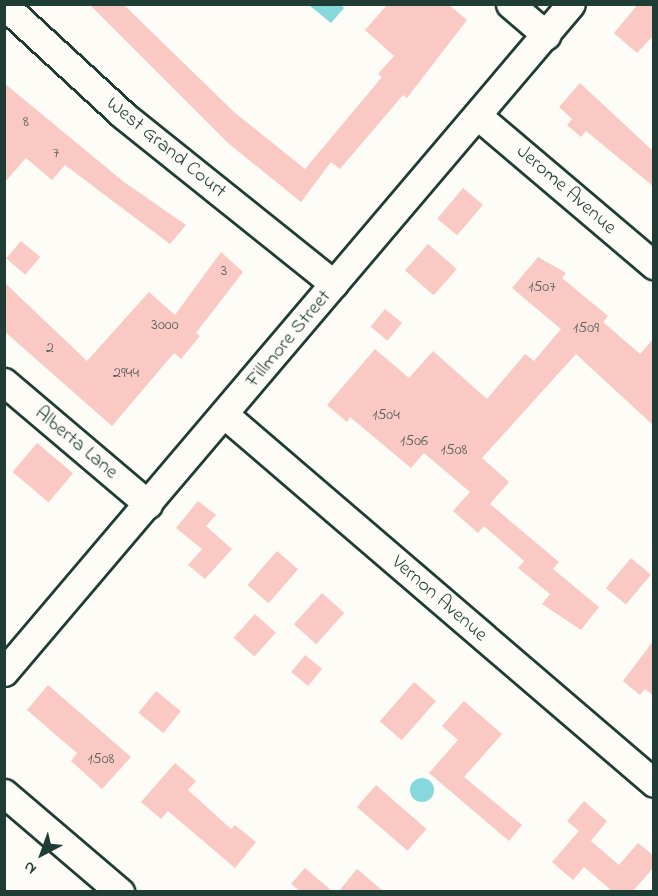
<!DOCTYPE html>
<style>
body{margin:0}
#map{position:relative;width:658px;height:896px;overflow:hidden;background:#fdfcf7;font-family:"Indie Flower",sans-serif}
div>[style]{position:absolute}
.water>*{inset:0;background:#86d8dd}
.round{border-radius:50%}
.building>*{inset:0;background:#fac9c4;transform-origin:0 0}
.roads{filter:drop-shadow(2px 0 #1f3d34) drop-shadow(-2px 0 #1f3d34) drop-shadow(0 2px #1f3d34) drop-shadow(0 -2px #1f3d34)}
.street>*{height:27px;margin:-13.5px;padding:0 13.5px;transform-origin:13.5px;border-radius:13.5px;background:#fdfcf7}
span{translate:-50% -50%;white-space:nowrap;text-align:center;line-height:1.15;-webkit-text-stroke:4.5px #fdfcf7;paint-order:stroke}
.number-label{font-size:16px;color:#566058}
.number-label span{-webkit-text-stroke-width:0}
.street-label{font-size:20px;color:#1f3d34}
.frame{position:absolute;inset:0;border:6px solid #1f3d34;pointer-events:none}
.north{position:absolute;left:12px;top:824px;width:60px;height:60px;-webkit-text-stroke:4px #fdfcf7;paint-order:stroke;rotate:221deg;font-size:16px;font-weight:700;line-height:24px;text-align:center;color:#1f3d34}
.north::after{content:'';display:block;margin:auto;width:21px;height:27px;background:#1f3d34;clip-path:polygon(50% 0,100% 100%,50% 72%,0 100%)}
</style>
<div id="map">
<div class="water">
<div style="clip-path:polygon(309px 5px,341px 5px,344px 8px,331px 23px)"></div>
<div class="round" style="left:410px;top:778px;width:24px;height:24px"></div>
</div>
<div class="building">
<div style="clip-path:polygon(89px 4px,123px 4px,234px 112px,305px 169px,382px 77px,378px 74px,394px 56px,365px 30px,388px 4px,448px 4px,467px 20px,407px 98px,403px 95px,340px 169px,331px 162px,301px 202px,228px 143px)"></div>
<div style="clip-path:polygon(638px 4px,654px 4px,654px 35px,637px 53px,614px 33px)"></div>
<div style="clip-path:polygon(4px 83px,124px 182px,186px 225px,170px 244px,65px 165px,52px 180px,26px 158px,4px 183px)"></div>
<div style="clip-path:polygon(580px 83px,654px 152px,654px 187px,586px 131px,581px 137px,567px 125px,572px 119px,559px 107px)"></div>
<div style="left:463px;top:188px;width:26px;height:40px;rotate:40deg"></div>
<div style="left:21px;top:241px;width:25px;height:23px;rotate:40deg"></div>
<div style="left:428px;top:244px;width:38px;height:35px;rotate:41deg"></div>
<div style="clip-path:polygon(221px 252px,243px 272px,196px 333px,200px 336px,181px 359px,174px 353px,112px 426px,4px 331px,4px 282px,87px 361px,149px 292px,175px 315px)"></div>
<div style="clip-path:polygon(538px 257px,566px 273px,562px 278px,608px 316px,603px 322px,640px 354px,654px 338px,654px 426px,576px 354px,482px 458px,509px 482px,490px 504px,559px 562px,553px 569px,599px 607px,581px 630px,542px 604px,550px 594px,518px 568px,524px 561px,484px 526px,478px 533px,453px 511px,470px 492px,424px 453px,411px 468px,350px 417px,347px 422px,327px 405px,375px 349px,409px 378px,433px 351px,487px 399px,525px 354px,534px 361px,561px 329px,512px 288px)"></div>
<div style="left:385px;top:309px;width:22px;height:23px;rotate:39deg"></div>
<div style="left:37px;top:443px;width:47px;height:38px;rotate:40deg"></div>
<div style="clip-path:polygon(198px 501px,216px 515px,206px 526px,232px 549px,205px 579px,188px 565px,202px 549px,176px 528px)"></div>
<div style="left:277px;top:551px;width:28px;height:45px;rotate:41deg"></div>
<div style="left:631px;top:558px;width:26px;height:39px;rotate:40deg"></div>
<div style="left:322px;top:593px;width:30px;height:42px;rotate:42deg"></div>
<div style="left:255px;top:614px;width:28px;height:32px;rotate:42deg"></div>
<div style="clip-path:polygon(654px 640px,654px 696px,645px 689px,640px 695px,623px 681px)"></div>
<div style="left:305px;top:655px;width:22px;height:22px;rotate:39deg"></div>
<div style="left:414px;top:682px;width:29px;height:52px;rotate:41deg"></div>
<div style="clip-path:polygon(48px 685px,131px 757px,102px 789px,71px 761px,77px 753px,27px 710px)"></div>
<div style="left:156px;top:691px;width:32px;height:28px;rotate:39deg"></div>
<div style="clip-path:polygon(464px 701px,502px 734px,464px 777px,522px 825px,509px 841px,429px 773px,458px 740px,442px 726px)"></div>
<div style="clip-path:polygon(175px 763px,196px 781px,188px 790px,231px 829px,235px 825px,256px 842px,235px 868px,168px 811px,161px 819px,141px 802px)"></div>
<div style="left:376px;top:785px;width:67px;height:29px;rotate:41deg"></div>
<div style="clip-path:polygon(584px 801px,607px 821px,591px 841px,619px 865px,638px 843px,654px 856px,654px 867px,633px 891px,612px 891px,584px 867px,573px 880px,552px 862px,579px 831px,567px 821px)"></div>
<div style="clip-path:polygon(305px 868px,332px 891px,300px 891px,291px 884px)"></div>
<div style="clip-path:polygon(357px 869px,383px 891px,339px 891px)"></div>
</div>
<div class="roads">
<div class="street">
<div style="left:510px;top:4px;width:48px;rotate:40.7deg"></div>
<div style="left:4px;top:5px;width:162px;rotate:42.7deg"></div>
<div style="left:123px;top:115px;width:270px;rotate:38.7deg"></div>
<div style="left:478px;top:116px;width:231px;rotate:40.3deg"></div>
<div style="left:4px;top:382px;width:189px;rotate:40.3deg"></div>
<div style="left:225px;top:415px;width:565px;rotate:40.62deg"></div>
<div style="left:4px;top:672px;width:876px;rotate:-49.68deg"></div>
<div style="left:4px;top:793px;width:153px;rotate:40.5deg"></div>
</div>
</div>
<div class="number-label">
<span style="left:26px;top:122px">8</span>
<span style="left:56px;top:153px">7</span>
<span style="left:224px;top:271px">3</span>
<span style="left:542px;top:287px">1507</span>
<span style="left:165px;top:325px">3000</span>
<span style="left:586px;top:328px">1509</span>
<span style="left:50px;top:348px">2</span>
<span style="left:126px;top:373px">2944</span>
<span style="left:386px;top:415px">1504</span>
<span style="left:414px;top:441px">1506</span>
<span style="left:454px;top:450px">1508</span>
<span style="left:101px;top:759px">1508</span>
</div>
<div class="street-label">
<span style="left:166px;top:148px;rotate:39deg">West Grand Court</span>
<span style="left:566px;top:190px;rotate:41deg">Jerome Avenue</span>
<span style="left:289px;top:339px;rotate:-50deg">Fillmore Street</span>
<span style="left:76px;top:443px;rotate:40deg">Alberta Lane</span>
<span style="left:439px;top:599px;rotate:41deg">Vernon Avenue</span>
</div>
<div class="frame"></div>
<div class="north">N</div>
</div>
